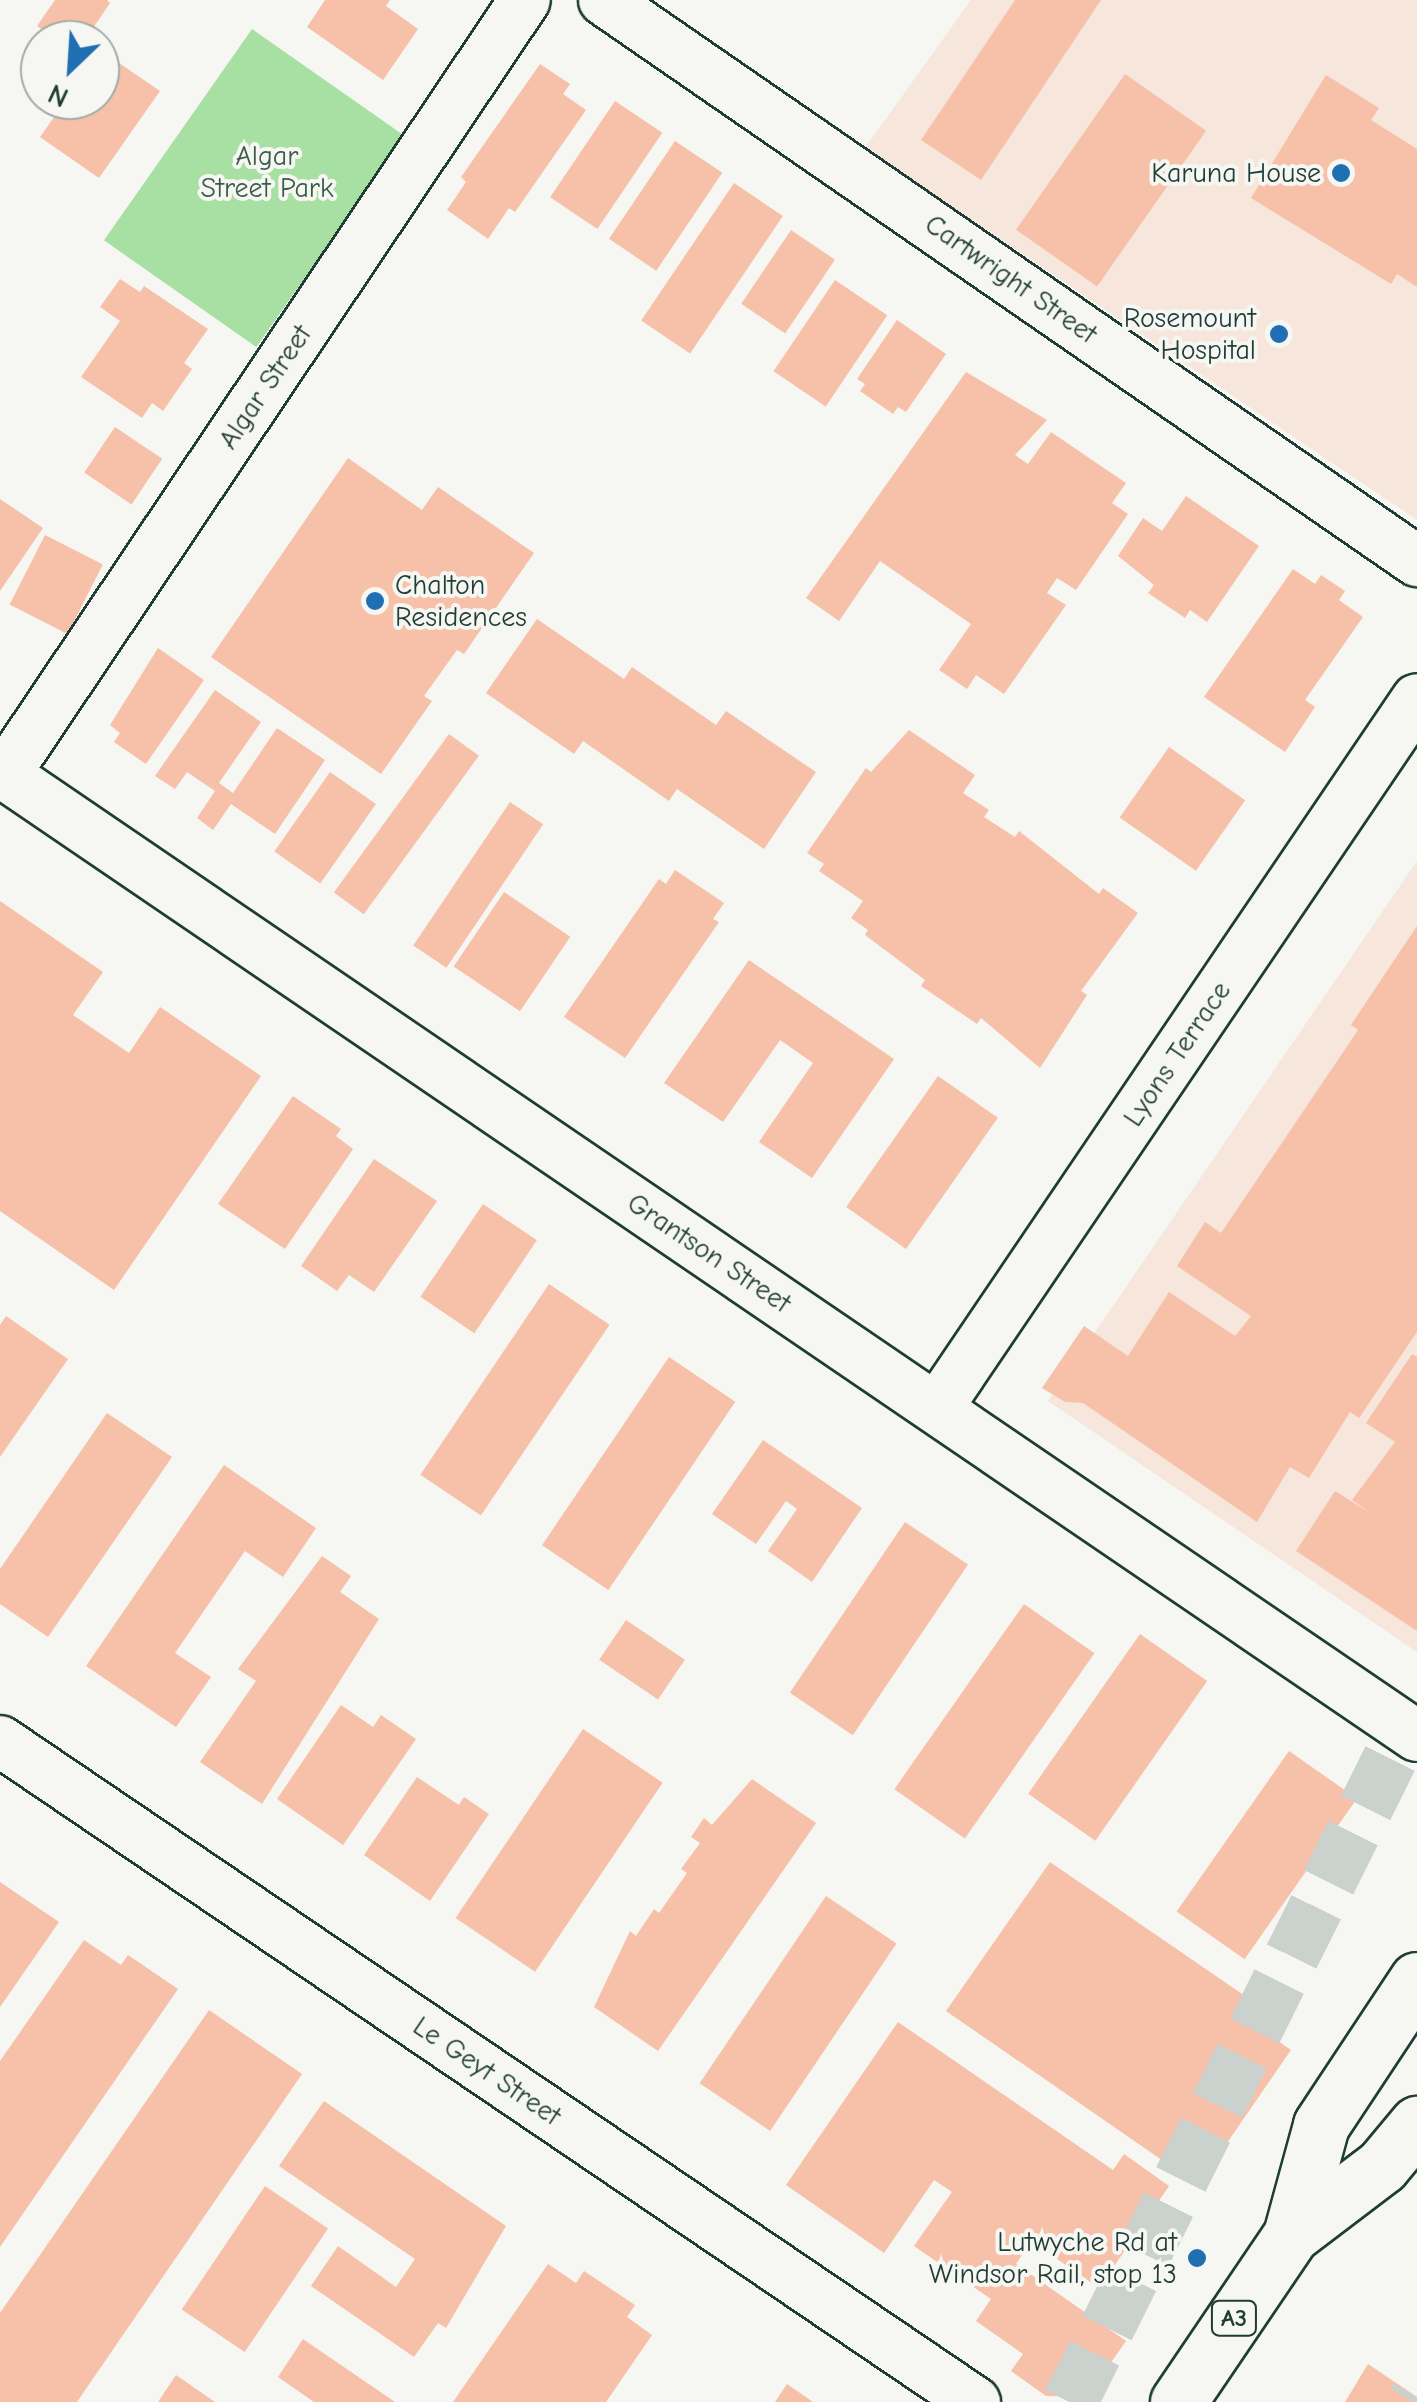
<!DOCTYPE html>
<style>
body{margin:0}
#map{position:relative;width:1417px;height:2402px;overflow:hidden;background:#f6f6f2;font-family:"Comic Neue",sans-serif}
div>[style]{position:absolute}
.built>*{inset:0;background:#f6e6dc}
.green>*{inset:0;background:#a8dfa3;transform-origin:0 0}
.building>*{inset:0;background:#f6c1a8;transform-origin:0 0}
.highway-tunnel>*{height:55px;margin-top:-27.5px;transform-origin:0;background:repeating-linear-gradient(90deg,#cbd1cc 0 55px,transparent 0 83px)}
.roads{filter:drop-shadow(2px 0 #1f3d34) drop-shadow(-2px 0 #1f3d34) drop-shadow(0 2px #1f3d34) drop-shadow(0 -2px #1f3d34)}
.street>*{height:50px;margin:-25px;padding:0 25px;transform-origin:25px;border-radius:25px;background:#f6f6f2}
.highway>*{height:55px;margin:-27.5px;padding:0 27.5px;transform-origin:27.5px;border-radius:27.5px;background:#f6f6f2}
.dots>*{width:28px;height:28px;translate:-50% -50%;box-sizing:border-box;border:5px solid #f6f6f2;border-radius:50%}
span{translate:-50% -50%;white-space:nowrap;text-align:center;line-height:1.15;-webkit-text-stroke:8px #f6f6f2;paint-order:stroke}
.shield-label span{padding:2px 8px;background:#f6f6f2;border:2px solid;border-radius:8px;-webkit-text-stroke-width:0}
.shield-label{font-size:25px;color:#1f3d34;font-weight:700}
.park-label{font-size:28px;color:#3a5d4a}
.poi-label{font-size:28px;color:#1f3d34}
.right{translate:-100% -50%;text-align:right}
.left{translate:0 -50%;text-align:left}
.street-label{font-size:28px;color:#1f3d34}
.north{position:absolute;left:20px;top:20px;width:100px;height:100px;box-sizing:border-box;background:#f6f6f2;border:2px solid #a0aca6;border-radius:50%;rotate:205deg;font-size:28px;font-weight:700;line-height:40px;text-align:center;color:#1f3d34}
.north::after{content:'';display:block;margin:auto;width:35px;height:45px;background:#1f6fb2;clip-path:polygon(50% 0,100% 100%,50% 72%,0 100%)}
</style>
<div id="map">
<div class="built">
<div style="clip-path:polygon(971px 0,1417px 0,1417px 520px,865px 148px)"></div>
<div style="clip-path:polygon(1417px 861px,1417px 1652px,1048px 1401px)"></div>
</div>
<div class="green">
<div style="left:252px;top:29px;width:186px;height:258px;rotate:35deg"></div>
</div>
<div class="building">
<div style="clip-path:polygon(55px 0,107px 0,110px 3px,85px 40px,58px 40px,37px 26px)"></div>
<div style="clip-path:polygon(325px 0,390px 0,386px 6px,418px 29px,383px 80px,307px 27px)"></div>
<div style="clip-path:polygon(1015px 0,1101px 0,981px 180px,921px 140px)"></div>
<div style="clip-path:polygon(100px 50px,160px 91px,99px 178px,40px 137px,66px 100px,100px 100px)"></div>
<div style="clip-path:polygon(540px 64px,570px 84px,563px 94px,586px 110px,515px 212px,509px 208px,488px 239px,447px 210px,466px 182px,461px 177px)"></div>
<div style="left:1125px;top:74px;width:99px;height:190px;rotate:35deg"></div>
<div style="clip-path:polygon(1326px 75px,1379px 108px,1371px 120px,1417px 149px,1417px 287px,1397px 274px,1391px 284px,1251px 198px)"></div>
<div style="left:615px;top:101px;width:57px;height:116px;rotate:34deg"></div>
<div style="left:675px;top:141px;width:57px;height:118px;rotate:34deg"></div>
<div style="left:734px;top:183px;width:59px;height:166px;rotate:34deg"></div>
<div style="left:791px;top:230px;width:53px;height:89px;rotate:34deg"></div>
<div style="clip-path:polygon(120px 279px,140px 292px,144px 286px,208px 329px,184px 363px,192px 369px,163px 411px,152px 403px,142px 418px,81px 377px,120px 321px,100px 307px)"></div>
<div style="left:835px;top:280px;width:63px;height:110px;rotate:34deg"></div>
<div style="clip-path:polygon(897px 320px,946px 354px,906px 412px,898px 407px,893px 414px,860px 391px,865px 384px,857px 379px)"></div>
<div style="clip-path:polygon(966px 372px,1047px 420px,1015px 455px,1028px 464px,1051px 432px,1126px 483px,1112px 503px,1128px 514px,1076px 590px,1057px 578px,1047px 593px,1066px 605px,1004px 694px,976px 675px,967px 689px,939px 670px,971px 624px,880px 561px,839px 621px,806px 598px)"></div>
<div style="left:115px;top:427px;width:57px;height:55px;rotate:34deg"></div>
<div style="clip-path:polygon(348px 458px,422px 510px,438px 487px,534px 553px,464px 654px,457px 650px,424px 696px,432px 701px,381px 774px,211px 657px)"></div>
<div style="clip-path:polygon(1186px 496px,1259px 546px,1207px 622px,1190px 610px,1185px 618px,1148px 593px,1154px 585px,1118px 556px,1143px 518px,1162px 531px)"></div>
<div style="clip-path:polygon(0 499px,43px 528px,0 591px)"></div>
<div style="left:45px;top:535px;width:65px;height:78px;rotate:27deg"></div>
<div style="clip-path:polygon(1293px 569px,1315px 584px,1321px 575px,1345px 591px,1339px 600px,1363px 617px,1305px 700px,1315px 707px,1285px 752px,1204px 697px)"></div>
<div style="clip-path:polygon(537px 619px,624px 679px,632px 667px,716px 725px,726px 711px,816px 772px,764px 849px,677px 789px,669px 801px,583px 741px,574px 754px,486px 693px)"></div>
<div style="clip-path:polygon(158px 648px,204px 680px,146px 764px,114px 742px,120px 733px,110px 725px)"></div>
<div style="clip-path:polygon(215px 690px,261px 722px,219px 783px,233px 793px,277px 728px,325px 760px,275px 834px,231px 804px,213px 830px,197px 818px,215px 791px,187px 772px,175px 789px,155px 776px)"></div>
<div style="clip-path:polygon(909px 730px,975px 775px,963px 793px,989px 810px,984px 817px,1015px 837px,1019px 831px,1099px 894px,1103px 888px,1138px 913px,1081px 991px,1087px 995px,1040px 1068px,981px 1018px,977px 1024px,921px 986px,925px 980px,865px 935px,868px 930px,851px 918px,863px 901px,819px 871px,824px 864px,807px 853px,866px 768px,871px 772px)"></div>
<div style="left:449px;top:734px;width:37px;height:196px;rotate:36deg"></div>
<div style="left:1169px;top:747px;width:93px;height:86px;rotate:35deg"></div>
<div style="left:330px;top:772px;width:56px;height:97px;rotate:35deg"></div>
<div style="left:510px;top:802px;width:40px;height:173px;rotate:34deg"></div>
<div style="clip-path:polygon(675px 870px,724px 903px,713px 919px,719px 922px,625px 1058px,564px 1017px,659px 879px,666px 884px)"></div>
<div style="left:504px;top:892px;width:80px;height:90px;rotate:34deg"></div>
<div style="clip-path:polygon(0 901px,103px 972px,73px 1015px,129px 1053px,160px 1007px,261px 1076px,114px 1290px,0 1211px)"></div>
<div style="clip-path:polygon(1417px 926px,1417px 1332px,1359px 1418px,1350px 1412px,1309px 1478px,1290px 1467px,1257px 1522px,1083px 1403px,1065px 1402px,1042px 1388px,1084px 1326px,1128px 1356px,1169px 1292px,1235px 1336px,1251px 1316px,1177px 1266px,1205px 1222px,1221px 1233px,1358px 1030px,1351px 1025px)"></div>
<div style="clip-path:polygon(749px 960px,894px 1059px,812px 1178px,759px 1142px,813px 1063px,780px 1040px,723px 1122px,664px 1083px)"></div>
<div style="left:938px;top:1076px;width:73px;height:160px;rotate:35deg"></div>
<div style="clip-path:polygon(293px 1096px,341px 1129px,336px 1136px,353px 1149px,285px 1249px,218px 1204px)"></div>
<div style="clip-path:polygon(374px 1159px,437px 1201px,374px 1292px,349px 1275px,337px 1291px,301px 1266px)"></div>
<div style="left:483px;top:1204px;width:65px;height:112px;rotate:34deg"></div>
<div style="left:549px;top:1284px;width:73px;height:230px;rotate:34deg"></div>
<div style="clip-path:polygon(6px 1316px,68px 1359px,0 1457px,0 1325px)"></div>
<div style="clip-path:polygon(1412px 1354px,1417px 1357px,1417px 1631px,1296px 1551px,1335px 1491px,1372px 1514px,1352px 1500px,1395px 1442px,1366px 1423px)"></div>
<div style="left:669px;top:1357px;width:80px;height:227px;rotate:34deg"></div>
<div style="clip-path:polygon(107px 1413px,172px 1457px,48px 1637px,0 1604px,0 1569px)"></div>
<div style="clip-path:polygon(763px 1440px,862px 1508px,812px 1582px,768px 1551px,797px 1509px,786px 1501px,756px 1544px,712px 1514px)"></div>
<div style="clip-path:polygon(224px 1465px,316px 1528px,283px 1577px,245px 1551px,175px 1653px,211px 1677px,176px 1727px,86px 1666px)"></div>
<div style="left:905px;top:1522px;width:76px;height:206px;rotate:34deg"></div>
<div style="clip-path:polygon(322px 1556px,351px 1576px,340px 1592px,379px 1619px,262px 1804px,200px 1762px,256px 1681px,238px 1669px)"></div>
<div style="left:1024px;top:1604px;width:86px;height:226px;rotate:35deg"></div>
<div style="left:626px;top:1620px;width:71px;height:48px;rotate:34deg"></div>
<div style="left:1140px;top:1634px;width:82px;height:195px;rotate:35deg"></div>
<div style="clip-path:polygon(341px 1705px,373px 1727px,381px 1715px,416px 1739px,343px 1845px,277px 1799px)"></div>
<div style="left:583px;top:1729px;width:96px;height:228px;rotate:34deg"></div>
<div style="left:1289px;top:1751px;width:83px;height:196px;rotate:35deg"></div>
<div style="clip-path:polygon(417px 1777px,459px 1805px,464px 1797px,489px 1814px,430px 1901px,364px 1855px)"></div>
<div style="clip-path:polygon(752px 1779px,816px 1823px,658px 2051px,594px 2007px,630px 1931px,636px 1936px,654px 1909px,659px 1913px,687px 1873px,681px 1869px,700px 1843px,691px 1837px,704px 1818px,712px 1825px)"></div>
<div style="clip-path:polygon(1050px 1862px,1261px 2007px,1251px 2022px,1291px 2050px,1198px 2185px,946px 2011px)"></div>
<div style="clip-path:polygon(0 1882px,59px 1922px,0 2007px)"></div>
<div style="left:826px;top:1896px;width:85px;height:226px;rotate:34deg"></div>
<div style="clip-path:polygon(84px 1940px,121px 1965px,128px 1955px,178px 1989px,0 2247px,0 2061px)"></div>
<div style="clip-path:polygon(209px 2010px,302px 2074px,77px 2402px,0 2402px,0 2313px)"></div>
<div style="clip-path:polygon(898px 2022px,1113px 2170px,1124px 2154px,1169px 2186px,1099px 2288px,1031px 2241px,1016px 2264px,1126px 2341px,1087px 2397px,1046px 2396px,1011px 2371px,1023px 2354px,976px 2321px,991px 2299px,914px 2246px,952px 2192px,934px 2180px,884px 2253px,786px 2185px)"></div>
<div style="clip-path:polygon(324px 2101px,506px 2226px,446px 2328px,438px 2323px,414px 2357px,311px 2286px,338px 2246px,396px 2287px,415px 2259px,279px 2166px)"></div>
<div style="left:265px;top:2186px;width:76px;height:149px;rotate:34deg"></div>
<div style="clip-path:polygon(548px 2264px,576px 2283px,584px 2271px,635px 2305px,627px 2317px,652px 2335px,606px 2402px,453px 2402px)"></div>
<div style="clip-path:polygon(303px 2339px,395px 2402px,314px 2402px,278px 2377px)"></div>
<div style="clip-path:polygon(1368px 2364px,1417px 2397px,1417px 2402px,1345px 2402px)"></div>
<div style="clip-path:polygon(176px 2375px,215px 2402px,158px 2402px)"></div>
<div style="clip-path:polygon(787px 2384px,813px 2402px,775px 2402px)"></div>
</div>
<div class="highway-tunnel">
<div style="left:1070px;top:2402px;width:779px;rotate:-63.57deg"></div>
<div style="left:1414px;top:2402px;width:6px;rotate:-59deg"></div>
</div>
<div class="roads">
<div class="street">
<div style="left:604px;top:0;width:988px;rotate:34.61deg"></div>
<div style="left:0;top:771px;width:1714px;rotate:34.26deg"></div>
<div style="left:5px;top:774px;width:932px;rotate:-56.11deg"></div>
<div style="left:937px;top:1408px;width:856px;rotate:-55.9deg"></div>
<div style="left:0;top:1741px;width:1178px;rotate:34.14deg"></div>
</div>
<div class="highway">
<div style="left:1291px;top:2235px;width:114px;rotate:-37.2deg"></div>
<div style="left:1382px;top:2166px;width:55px;rotate:-50.2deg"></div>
<div style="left:1178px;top:2402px;width:202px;rotate:-55.9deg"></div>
<div style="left:1291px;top:2235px;width:114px;rotate:-74.7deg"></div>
<div style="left:1321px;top:2125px;width:174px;rotate:-56.5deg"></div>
</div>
</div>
<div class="dots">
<div style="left:1341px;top:173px;background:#1f6fb2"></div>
<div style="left:1279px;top:334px;background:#1f6fb2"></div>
<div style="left:375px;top:601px;background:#1f6fb2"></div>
<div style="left:1197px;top:2258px;background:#1f6fb2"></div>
</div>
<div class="shield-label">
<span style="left:1234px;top:2318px">A3</span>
</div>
<div class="park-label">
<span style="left:267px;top:172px">Algar<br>Street Park</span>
</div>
<div class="poi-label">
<span class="right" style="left:1321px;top:173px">Karuna House</span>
<span class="right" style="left:1256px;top:334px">Rosemount<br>Hospital</span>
<span class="left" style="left:395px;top:601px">Chalton<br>Residences</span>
<span class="right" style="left:1177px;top:2258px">Lutwyche Rd at<br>Windsor Rail, stop 13</span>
</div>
<div class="street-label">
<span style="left:1011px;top:279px;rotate:35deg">Cartwright Street</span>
<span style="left:265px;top:387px;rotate:-56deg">Algar Street</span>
<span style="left:1177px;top:1054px;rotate:-56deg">Lyons Terrace</span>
<span style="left:709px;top:1253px;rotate:34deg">Grantson Street</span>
<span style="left:487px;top:2071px;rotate:34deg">Le Geyt Street</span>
</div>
<div class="north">N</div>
</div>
